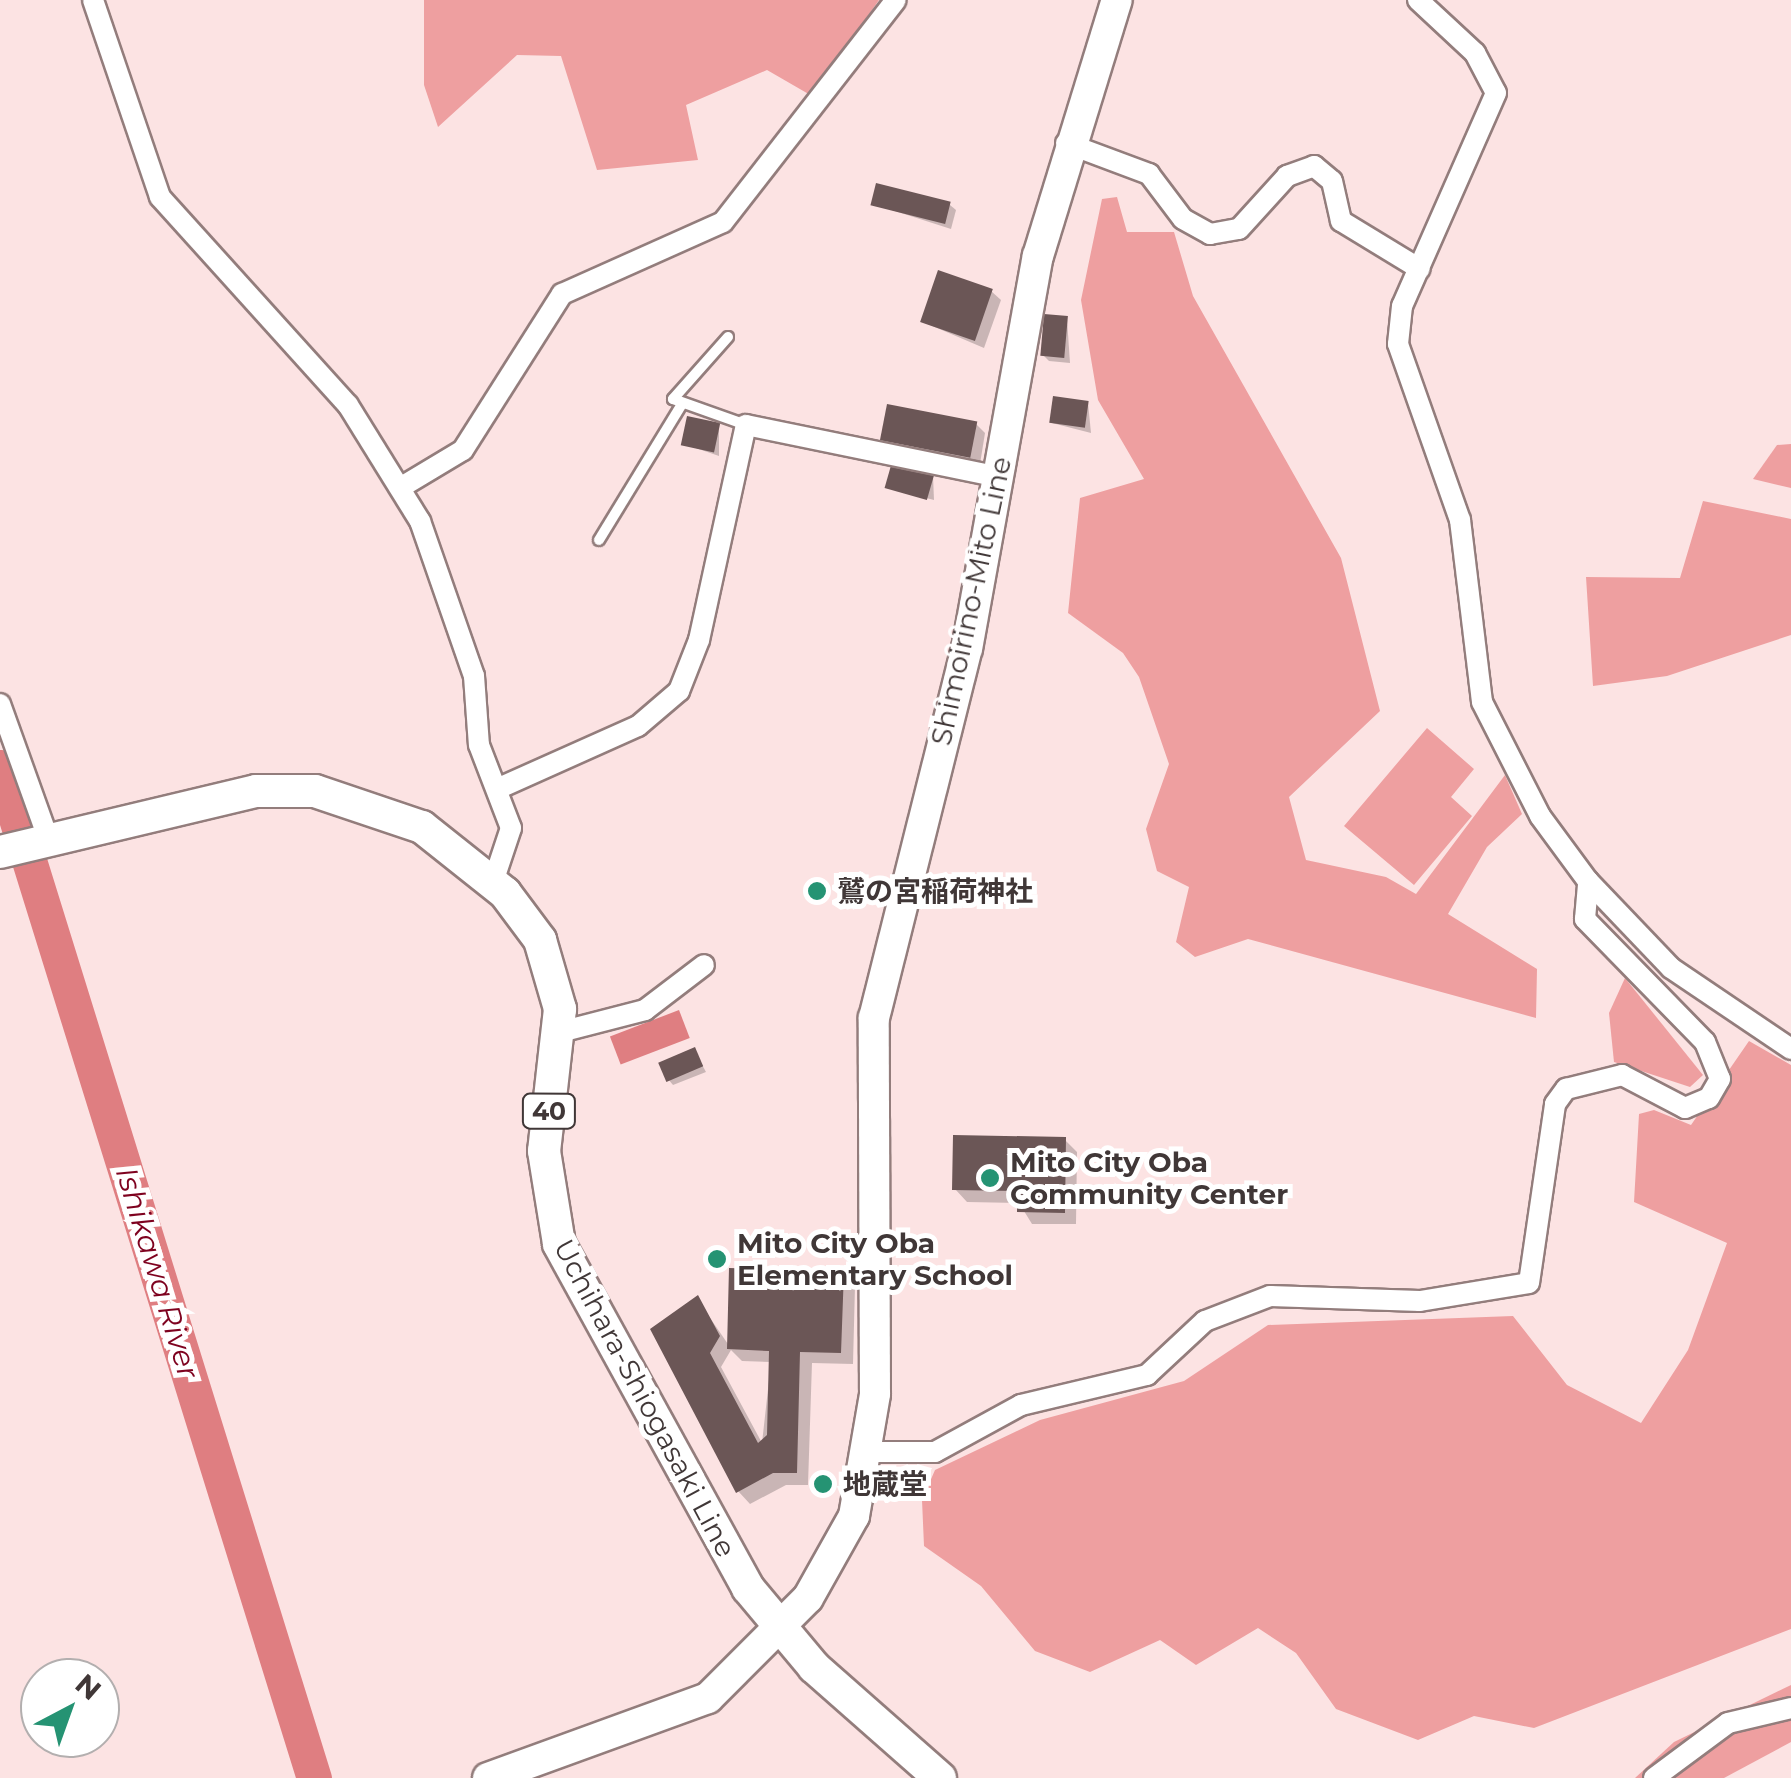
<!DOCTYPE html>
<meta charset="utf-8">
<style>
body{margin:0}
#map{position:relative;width:1791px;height:1778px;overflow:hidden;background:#fce3e3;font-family:Montserrat,"Noto Sans JP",sans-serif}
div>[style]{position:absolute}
.green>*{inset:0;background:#ee9fa0}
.water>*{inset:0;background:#df7e81;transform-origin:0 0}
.shadow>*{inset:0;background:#0003}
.river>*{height:35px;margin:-17.5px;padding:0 17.5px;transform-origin:17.5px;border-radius:17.5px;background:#df7e81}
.building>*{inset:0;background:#6b5656;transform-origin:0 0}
.roads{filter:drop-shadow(2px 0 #937d7c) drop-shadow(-2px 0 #937d7c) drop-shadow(0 2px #937d7c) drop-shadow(0 -2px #937d7c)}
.lane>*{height:10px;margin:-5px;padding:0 5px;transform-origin:5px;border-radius:5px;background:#fff}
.street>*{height:20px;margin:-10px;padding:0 10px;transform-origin:10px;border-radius:10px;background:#fff}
.secondary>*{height:30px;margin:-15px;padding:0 15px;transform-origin:15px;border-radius:15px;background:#fff}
.primary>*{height:32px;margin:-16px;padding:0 16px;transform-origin:16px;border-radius:16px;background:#fff}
.dots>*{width:28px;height:28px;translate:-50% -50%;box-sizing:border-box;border:5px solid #fff;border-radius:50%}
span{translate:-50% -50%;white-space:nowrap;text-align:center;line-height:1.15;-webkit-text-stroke:10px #fff;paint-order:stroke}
.shield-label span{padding:2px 8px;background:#fff;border:2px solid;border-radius:8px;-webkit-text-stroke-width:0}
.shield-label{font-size:25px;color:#403737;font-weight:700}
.street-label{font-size:28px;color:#403737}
.poi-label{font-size:28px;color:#403737;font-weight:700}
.left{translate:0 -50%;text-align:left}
.water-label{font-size:30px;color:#7e021f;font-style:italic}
.north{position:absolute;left:20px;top:1658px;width:100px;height:100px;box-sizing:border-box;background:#fff;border:2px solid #b3afaf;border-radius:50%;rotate:41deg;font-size:28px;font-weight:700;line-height:40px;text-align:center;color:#403737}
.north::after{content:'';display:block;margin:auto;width:35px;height:45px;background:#259373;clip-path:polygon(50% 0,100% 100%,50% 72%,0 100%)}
</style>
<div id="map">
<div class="green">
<div style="clip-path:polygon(424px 0,879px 0,812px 96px,767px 70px,686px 105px,698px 160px,597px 170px,561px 56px,517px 55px,438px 127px,424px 85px)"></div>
<div style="clip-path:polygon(1117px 197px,1127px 232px,1174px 232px,1193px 296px,1341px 558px,1380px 711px,1289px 797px,1306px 860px,1386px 877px,1416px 894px,1505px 775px,1522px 814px,1487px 847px,1448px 914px,1537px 969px,1536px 1018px,1248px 939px,1195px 957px,1176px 942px,1189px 887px,1157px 871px,1146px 829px,1169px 764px,1139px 677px,1123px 653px,1068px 613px,1080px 498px,1144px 479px,1098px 400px,1081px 300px,1102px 199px)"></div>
<div style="clip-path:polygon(1791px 444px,1791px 488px,1753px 479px,1777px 445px)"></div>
<div style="clip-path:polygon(1703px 501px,1791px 519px,1791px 635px,1667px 676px,1593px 686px,1586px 577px,1680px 578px)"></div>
<div style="clip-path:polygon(1427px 728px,1474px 769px,1451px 797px,1472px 816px,1414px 885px,1344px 826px)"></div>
<div style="clip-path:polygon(1625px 978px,1703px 1075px,1690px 1087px,1614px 1062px,1609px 1013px)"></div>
<div style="clip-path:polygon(1749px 1041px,1791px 1065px,1791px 1629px,1534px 1728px,1474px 1716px,1418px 1740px,1336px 1709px,1296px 1653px,1258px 1628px,1196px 1665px,1160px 1640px,1090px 1672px,1035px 1651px,981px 1586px,924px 1546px,922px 1500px,935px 1470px,1040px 1420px,1184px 1381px,1268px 1325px,1513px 1316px,1567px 1385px,1641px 1423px,1688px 1350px,1727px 1243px,1634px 1202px,1639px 1114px,1654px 1110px,1691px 1125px)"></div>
<div style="clip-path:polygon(1791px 1685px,1791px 1742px,1724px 1778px,1635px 1778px,1674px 1742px)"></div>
</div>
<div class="water">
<div style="left:679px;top:1010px;width:30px;height:74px;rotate:69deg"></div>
</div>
<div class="shadow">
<div style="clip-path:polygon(873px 204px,950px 205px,956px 210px,951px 229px)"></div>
<div style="clip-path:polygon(991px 291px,1001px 300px,984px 348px,923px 322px)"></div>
<div style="clip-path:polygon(1067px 319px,1070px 363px,1049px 361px,1043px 355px)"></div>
<div style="clip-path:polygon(1088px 403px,1091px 433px,1052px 423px)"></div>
<div style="clip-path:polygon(976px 424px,985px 433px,980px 464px,883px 439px)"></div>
<div style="clip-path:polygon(719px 426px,719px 456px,684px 444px)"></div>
<div style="clip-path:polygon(933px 476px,934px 500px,887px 488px)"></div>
<div style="clip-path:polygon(694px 1050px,706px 1072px,673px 1085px,668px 1079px)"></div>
<div style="clip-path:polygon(1065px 1140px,1077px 1152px,1076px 1224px,1032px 1224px,1019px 1203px,967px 1202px,955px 1189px)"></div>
<div style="clip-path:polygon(evenodd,843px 1274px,855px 1286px,853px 1364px,812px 1363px,808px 1485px,786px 1485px,750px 1504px,738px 1491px,697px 1299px,730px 1347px,843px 1274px,731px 1350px,742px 1361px,771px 1362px,762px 1443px,721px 1367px,731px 1350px)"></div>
</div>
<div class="river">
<div style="left:0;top:767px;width:1059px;rotate:72.75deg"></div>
</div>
<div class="building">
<div style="left:876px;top:183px;width:77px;height:23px;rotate:14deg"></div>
<div style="left:938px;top:270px;width:58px;height:55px;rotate:19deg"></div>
<div style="left:1044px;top:314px;width:24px;height:42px;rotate:5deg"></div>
<div style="left:1053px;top:396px;width:36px;height:27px;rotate:8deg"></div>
<div style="left:887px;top:404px;width:92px;height:37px;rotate:11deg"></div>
<div style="left:687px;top:416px;width:34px;height:30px;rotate:12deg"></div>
<div style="left:892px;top:462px;width:44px;height:27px;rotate:16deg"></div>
<div style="left:695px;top:1047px;width:21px;height:40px;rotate:67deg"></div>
<div style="clip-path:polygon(953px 1135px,1066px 1137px,1065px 1213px,1017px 1212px,1017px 1191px,952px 1190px)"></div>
<div style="clip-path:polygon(729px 1268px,844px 1271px,841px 1353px,800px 1352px,797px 1473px,773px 1473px,736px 1493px,650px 1329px,698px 1295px,720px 1336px,710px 1353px,758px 1443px,767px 1435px,769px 1351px,727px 1349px)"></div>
</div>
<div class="roads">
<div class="lane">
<div style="left:728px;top:337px;width:83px;rotate:131.6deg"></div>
<div style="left:673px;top:399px;width:77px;rotate:19.6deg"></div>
<div style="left:599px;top:540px;width:159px;rotate:-58.6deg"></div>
</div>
<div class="street">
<div style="left:93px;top:0;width:208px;rotate:71.2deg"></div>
<div style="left:160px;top:197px;width:280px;rotate:47.9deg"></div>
<div style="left:348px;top:405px;width:137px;rotate:58.2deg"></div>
<div style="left:420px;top:521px;width:164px;rotate:70.8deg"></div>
<div style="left:474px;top:676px;width:69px;rotate:85.9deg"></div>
<div style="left:479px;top:745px;width:89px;rotate:68.9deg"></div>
<div style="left:511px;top:828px;width:57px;rotate:108.4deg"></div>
<div style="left:1418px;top:0;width:78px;rotate:42.9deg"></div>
<div style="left:1475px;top:53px;width:45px;rotate:62.3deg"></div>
<div style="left:1496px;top:93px;width:233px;rotate:113.8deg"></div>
<div style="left:1402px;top:306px;width:38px;rotate:96deg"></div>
<div style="left:1398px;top:344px;width:187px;rotate:70.6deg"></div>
<div style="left:1460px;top:520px;width:183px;rotate:83.1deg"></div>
<div style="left:1482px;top:702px;width:128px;rotate:63deg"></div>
<div style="left:1540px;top:816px;width:81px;rotate:53.6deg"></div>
<div style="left:1588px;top:881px;width:120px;rotate:46.3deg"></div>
<div style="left:1671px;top:968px;width:145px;rotate:34deg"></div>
<div style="left:1066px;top:143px;width:89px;rotate:20.5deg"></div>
<div style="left:1149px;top:174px;width:56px;rotate:52.9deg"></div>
<div style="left:1183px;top:219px;width:31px;rotate:29deg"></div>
<div style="left:1210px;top:234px;width:29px;rotate:-10deg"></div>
<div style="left:1239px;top:229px;width:72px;rotate:-47.8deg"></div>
<div style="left:1287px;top:176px;width:29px;rotate:-20deg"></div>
<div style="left:1314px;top:166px;width:23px;rotate:40deg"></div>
<div style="left:1332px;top:181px;width:41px;rotate:77.3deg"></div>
<div style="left:1341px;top:221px;width:92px;rotate:31.3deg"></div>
<div style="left:403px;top:486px;width:70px;rotate:-31deg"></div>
<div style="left:463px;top:450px;width:185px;rotate:-57.6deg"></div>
<div style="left:562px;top:294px;width:176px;rotate:-24.1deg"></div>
<div style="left:723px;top:222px;width:281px;rotate:-52.1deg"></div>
<div style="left:0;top:704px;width:145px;rotate:70.3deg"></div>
<div style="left:497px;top:789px;width:154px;rotate:-24.1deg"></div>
<div style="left:638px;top:726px;width:54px;rotate:-40.5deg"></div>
<div style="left:679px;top:691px;width:55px;rotate:-68.6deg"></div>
<div style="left:699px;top:640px;width:220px;rotate:-77.7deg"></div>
<div style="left:746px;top:425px;width:258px;rotate:11.6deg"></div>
<div style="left:560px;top:1032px;width:88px;rotate:-14.5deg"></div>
<div style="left:645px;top:1010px;width:74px;rotate:-37.3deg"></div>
<div style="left:869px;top:1452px;width:66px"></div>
<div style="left:935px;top:1452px;width:98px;rotate:-28.7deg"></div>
<div style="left:1021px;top:1405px;width:130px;rotate:-13.4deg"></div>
<div style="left:1147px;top:1375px;width:79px;rotate:-43deg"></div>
<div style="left:1205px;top:1321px;width:70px;rotate:-21deg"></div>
<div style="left:1270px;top:1296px;width:150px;rotate:1.9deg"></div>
<div style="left:1420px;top:1301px;width:110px;rotate:-9.4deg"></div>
<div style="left:1529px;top:1283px;width:181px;rotate:-81.7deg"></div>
<div style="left:1555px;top:1104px;width:19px;rotate:-54deg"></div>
<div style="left:1566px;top:1089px;width:58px;rotate:-14deg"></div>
<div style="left:1622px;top:1075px;width:71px;rotate:27.6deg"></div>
<div style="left:1685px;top:1108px;width:26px;rotate:-23deg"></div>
<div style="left:1709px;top:1098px;width:22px;rotate:-60deg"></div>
<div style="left:1720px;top:1079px;width:40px;rotate:-112deg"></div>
<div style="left:1705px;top:1042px;width:172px;rotate:-134.3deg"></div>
<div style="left:1585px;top:919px;width:38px;rotate:-85deg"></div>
<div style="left:1654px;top:1778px;width:92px;rotate:-36.6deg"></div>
<div style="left:1728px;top:1723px;width:65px;rotate:-13.4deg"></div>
</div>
<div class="secondary">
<div style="left:488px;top:1778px;width:234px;rotate:-20deg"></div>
<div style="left:708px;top:1698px;width:141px;rotate:-45deg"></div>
<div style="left:808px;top:1598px;width:94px;rotate:-60.7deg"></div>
<div style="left:854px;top:1516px;width:124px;rotate:-80.2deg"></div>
<div style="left:875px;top:1394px;width:376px;rotate:-90.2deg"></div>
<div style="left:874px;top:1018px;width:381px;rotate:-75.9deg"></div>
<div style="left:967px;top:649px;width:399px;rotate:-79.8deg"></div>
<div style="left:1038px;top:256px;width:268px;rotate:-72.9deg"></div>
</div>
<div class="primary">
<div style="left:0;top:852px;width:263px;rotate:-13.4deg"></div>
<div style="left:256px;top:791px;width:59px"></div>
<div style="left:315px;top:791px;width:113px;rotate:18.6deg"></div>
<div style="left:422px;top:827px;width:106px;rotate:38.5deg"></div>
<div style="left:505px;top:893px;width:59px;rotate:53.3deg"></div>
<div style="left:540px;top:940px;width:72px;rotate:73.8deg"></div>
<div style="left:560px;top:1009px;width:143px;rotate:96.4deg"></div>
<div style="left:544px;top:1151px;width:94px;rotate:80.8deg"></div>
<div style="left:559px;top:1244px;width:393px;rotate:61.2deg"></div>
<div style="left:748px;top:1588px;width:103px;rotate:50.1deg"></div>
<div style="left:814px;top:1667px;width:168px;rotate:41.4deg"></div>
</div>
</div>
<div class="dots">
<div style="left:817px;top:891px;background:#259373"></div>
<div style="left:990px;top:1178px;background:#259373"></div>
<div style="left:717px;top:1259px;background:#259373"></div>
<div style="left:823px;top:1484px;background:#259373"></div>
</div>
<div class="shield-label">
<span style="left:549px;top:1111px">40</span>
</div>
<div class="street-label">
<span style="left:971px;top:601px;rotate:-78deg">Shimoirino-Mito Line</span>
<span style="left:645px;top:1398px;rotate:62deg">Uchihara-Shiogasaki Line</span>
</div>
<div class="poi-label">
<span class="left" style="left:837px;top:891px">鷲の宮稲荷神社</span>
<span class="left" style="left:1010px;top:1178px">Mito City Oba<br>Community Center</span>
<span class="left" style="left:737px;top:1259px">Mito City Oba<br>Elementary School</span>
<span class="left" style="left:843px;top:1484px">地蔵堂</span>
</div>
<div class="water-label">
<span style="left:157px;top:1273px;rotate:73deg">Ishikawa River</span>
</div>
<div class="north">N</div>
</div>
